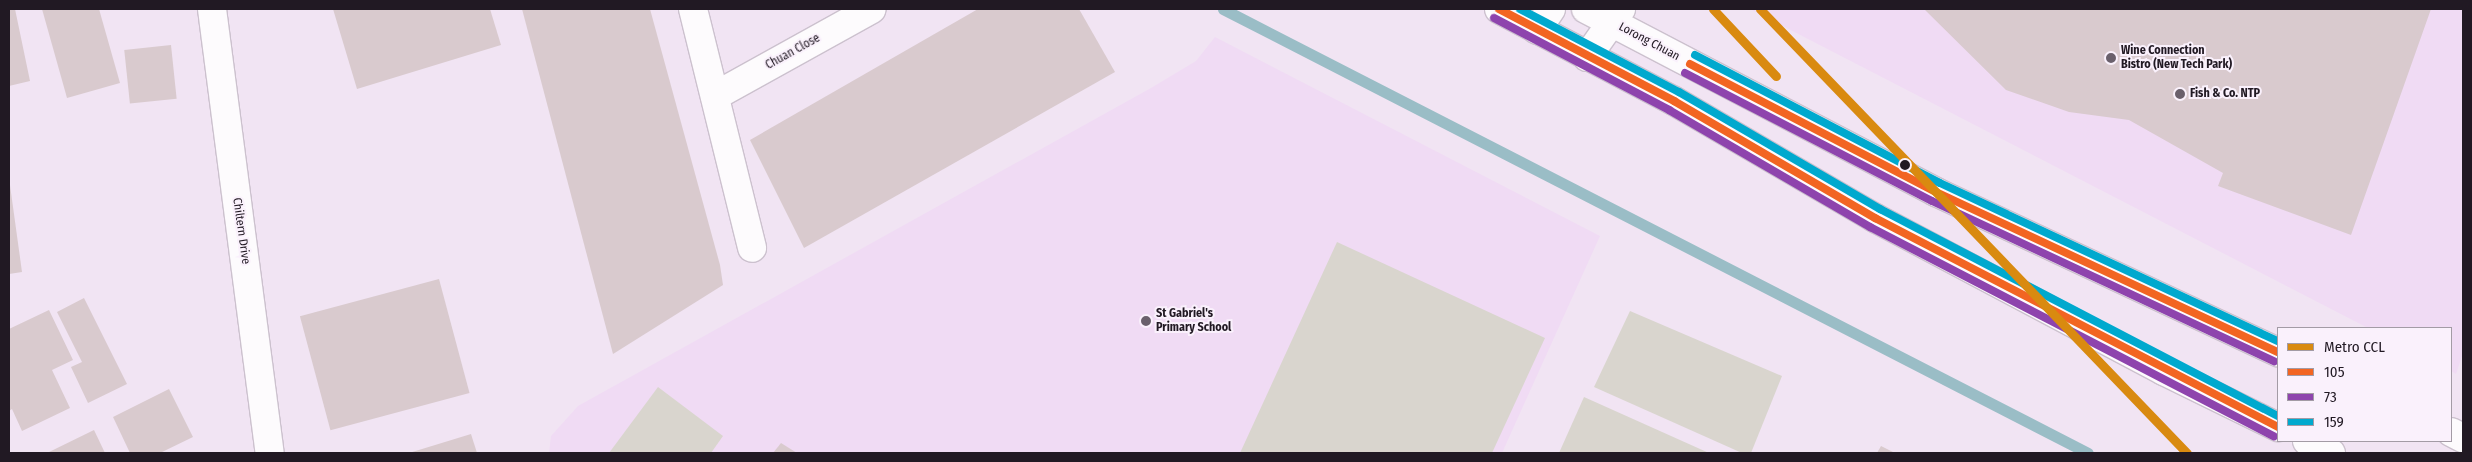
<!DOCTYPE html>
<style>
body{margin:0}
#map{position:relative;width:2472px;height:462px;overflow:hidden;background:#f1e4f3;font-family:"Fira Sans Condensed",sans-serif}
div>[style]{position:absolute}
.built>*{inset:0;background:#f0dbf4}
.green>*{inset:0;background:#d9d5ce}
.stream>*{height:11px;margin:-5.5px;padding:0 5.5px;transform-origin:5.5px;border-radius:5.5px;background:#9abdc6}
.building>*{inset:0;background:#d9cace;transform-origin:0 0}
.roads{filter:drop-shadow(1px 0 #ccc1ce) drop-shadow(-1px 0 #ccc1ce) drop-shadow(0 1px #ccc1ce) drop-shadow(0 -1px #ccc1ce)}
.street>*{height:28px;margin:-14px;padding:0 14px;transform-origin:14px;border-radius:14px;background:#fdfbfd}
.secondary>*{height:28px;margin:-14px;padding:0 14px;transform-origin:14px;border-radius:14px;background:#fdfbfd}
.bus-1>*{height:8px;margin:-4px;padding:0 4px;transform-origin:4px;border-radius:4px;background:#f26522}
.bus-2>*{height:8px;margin:-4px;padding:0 4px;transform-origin:4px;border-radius:4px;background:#8e44ad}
.bus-3>*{height:8px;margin:-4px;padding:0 4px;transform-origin:4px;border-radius:4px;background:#00a9ce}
.metro-1>*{height:9px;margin:-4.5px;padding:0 4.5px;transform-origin:4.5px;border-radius:4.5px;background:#d98a10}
.dots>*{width:14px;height:14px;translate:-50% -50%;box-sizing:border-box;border:2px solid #faf1fc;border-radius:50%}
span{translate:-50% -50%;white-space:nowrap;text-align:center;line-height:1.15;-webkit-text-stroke:4px #faf1fc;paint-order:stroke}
.street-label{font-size:12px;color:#211923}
.poi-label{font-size:12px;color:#211923;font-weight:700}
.left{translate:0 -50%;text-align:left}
.frame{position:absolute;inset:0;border:10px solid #211923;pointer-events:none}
.legend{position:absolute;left:2277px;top:327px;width:175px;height:115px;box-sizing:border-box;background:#faf1fc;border:1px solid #a39ba5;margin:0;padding:6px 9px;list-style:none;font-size:15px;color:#211923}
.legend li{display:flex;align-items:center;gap:10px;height:25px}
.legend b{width:25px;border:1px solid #a39ba5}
</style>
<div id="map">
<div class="built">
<div style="clip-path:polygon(1750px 9px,2463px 9px,2463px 353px,2456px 374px,2451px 371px,2451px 328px,2368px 328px)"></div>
<div style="clip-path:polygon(1215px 37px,1600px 236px,1502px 453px,549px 453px,551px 436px,578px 406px,1151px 88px,1196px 61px)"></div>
</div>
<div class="green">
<div style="clip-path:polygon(1337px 242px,1545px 338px,1492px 453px,1240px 453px)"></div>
<div style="clip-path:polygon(1630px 311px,1782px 376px,1751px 453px,1742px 453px,1594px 387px)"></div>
<div style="clip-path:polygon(658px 387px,723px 436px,711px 453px,609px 453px)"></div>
<div style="clip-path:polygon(1584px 397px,1709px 453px,1559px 453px)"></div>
</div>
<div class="stream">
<div style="left:1223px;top:9px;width:972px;rotate:27.17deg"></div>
</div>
<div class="building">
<div style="clip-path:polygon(9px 9px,15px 9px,30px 81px,9px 86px)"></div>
<div style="clip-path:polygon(42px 9px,99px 9px,120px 83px,67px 98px)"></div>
<div style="clip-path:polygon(333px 9px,490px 9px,501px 45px,357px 89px)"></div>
<div style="clip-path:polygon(522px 9px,650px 9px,720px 265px,723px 285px,613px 354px)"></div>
<div style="clip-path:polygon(978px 9px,1079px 9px,1115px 72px,804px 248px,750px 140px)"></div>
<div style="clip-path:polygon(1924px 9px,2431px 9px,2351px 235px,2218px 186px,2223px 173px,2129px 120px,2069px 112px,2006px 90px)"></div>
<div style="left:171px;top:45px;width:54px;height:47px;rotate:84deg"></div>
<div style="clip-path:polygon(9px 178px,22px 272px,9px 274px)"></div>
<div style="left:439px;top:279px;width:118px;height:144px;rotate:75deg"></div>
<div style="clip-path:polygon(84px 298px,127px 384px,88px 403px,71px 367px,82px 362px,57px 312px)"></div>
<div style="clip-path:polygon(49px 310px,73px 360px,52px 370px,70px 408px,22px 431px,12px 409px,9px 411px,9px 329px)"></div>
<div style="clip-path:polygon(169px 389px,193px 437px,160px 453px,130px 453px,113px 417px)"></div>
<div style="clip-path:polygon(94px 430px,105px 453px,47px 453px)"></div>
<div style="clip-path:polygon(471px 434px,477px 453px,409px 453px)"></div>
<div style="clip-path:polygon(781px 443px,797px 453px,773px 453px)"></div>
<div style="clip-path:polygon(1881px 446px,1895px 453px,1877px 453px)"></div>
</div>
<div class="roads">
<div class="street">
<div style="left:212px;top:9px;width:448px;rotate:82.6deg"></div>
<div style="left:693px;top:9px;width:246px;rotate:76.1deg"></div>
<div style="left:1537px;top:30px;width:25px;rotate:-56deg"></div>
<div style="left:1587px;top:57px;width:59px;rotate:-54.7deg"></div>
<div style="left:715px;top:96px;width:179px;rotate:-29deg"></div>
</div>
<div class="secondary">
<div style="left:1499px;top:9px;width:198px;rotate:27.7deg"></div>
<div style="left:1674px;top:101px;width:233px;rotate:30.2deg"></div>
<div style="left:1875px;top:218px;width:327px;rotate:27.9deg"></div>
<div style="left:2164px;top:371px;width:127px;rotate:26.2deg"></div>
<div style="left:1586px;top:9px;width:395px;rotate:27.6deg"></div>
<div style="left:1936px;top:192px;width:378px;rotate:25.1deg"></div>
<div style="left:2451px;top:432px;width:13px;rotate:27deg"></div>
<div style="left:2307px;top:441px;width:27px;rotate:27deg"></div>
</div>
</div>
<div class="bus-1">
<div style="left:1499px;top:9px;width:198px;rotate:27.7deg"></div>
<div style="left:1674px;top:101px;width:233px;rotate:30.2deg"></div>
<div style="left:1875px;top:218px;width:454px;rotate:27.4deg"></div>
<div style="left:1690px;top:64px;width:277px;rotate:27.5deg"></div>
<div style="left:1936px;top:192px;width:378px;rotate:25.1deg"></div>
</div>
<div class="bus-2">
<div style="left:1494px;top:18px;width:198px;rotate:27.7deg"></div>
<div style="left:1669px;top:110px;width:233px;rotate:30.2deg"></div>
<div style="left:1870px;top:227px;width:455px;rotate:27.4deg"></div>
<div style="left:1685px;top:73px;width:278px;rotate:27.4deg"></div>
<div style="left:1932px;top:201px;width:378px;rotate:25.1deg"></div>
</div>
<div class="bus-3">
<div style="left:1520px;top:9px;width:179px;rotate:27.6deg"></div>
<div style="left:1679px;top:92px;width:233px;rotate:30.2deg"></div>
<div style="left:1880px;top:209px;width:449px;rotate:27.5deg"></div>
<div style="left:1695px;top:55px;width:276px;rotate:27.6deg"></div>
<div style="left:1940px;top:183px;width:373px;rotate:25.1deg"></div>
</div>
<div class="metro-1">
<div style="left:1713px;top:9px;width:92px;rotate:46.8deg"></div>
<div style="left:1760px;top:9px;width:616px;rotate:46.12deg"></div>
</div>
<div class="dots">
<div style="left:2111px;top:58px;background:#6a606c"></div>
<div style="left:2180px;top:94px;background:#6a606c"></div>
<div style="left:1905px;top:165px;background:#211923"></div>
<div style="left:1146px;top:321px;background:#6a606c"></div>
</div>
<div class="street-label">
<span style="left:1649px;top:42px;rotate:28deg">Lorong Chuan</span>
<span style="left:793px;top:52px;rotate:-29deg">Chuan Close</span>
<span style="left:241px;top:231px;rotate:82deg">Chiltern Drive</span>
</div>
<div class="poi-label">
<span class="left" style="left:2121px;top:58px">Wine Connection<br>Bistro (New Tech Park)</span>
<span class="left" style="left:2190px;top:94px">Fish &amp; Co. NTP</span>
<span class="left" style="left:1156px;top:321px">St Gabriel's<br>Primary School</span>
</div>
<div class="frame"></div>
<ul class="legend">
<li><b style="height:6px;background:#d98a10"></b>Metro CCL</li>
<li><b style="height:6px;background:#f26522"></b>105</li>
<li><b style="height:6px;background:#8e44ad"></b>73</li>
<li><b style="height:6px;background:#00a9ce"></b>159</li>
</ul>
</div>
